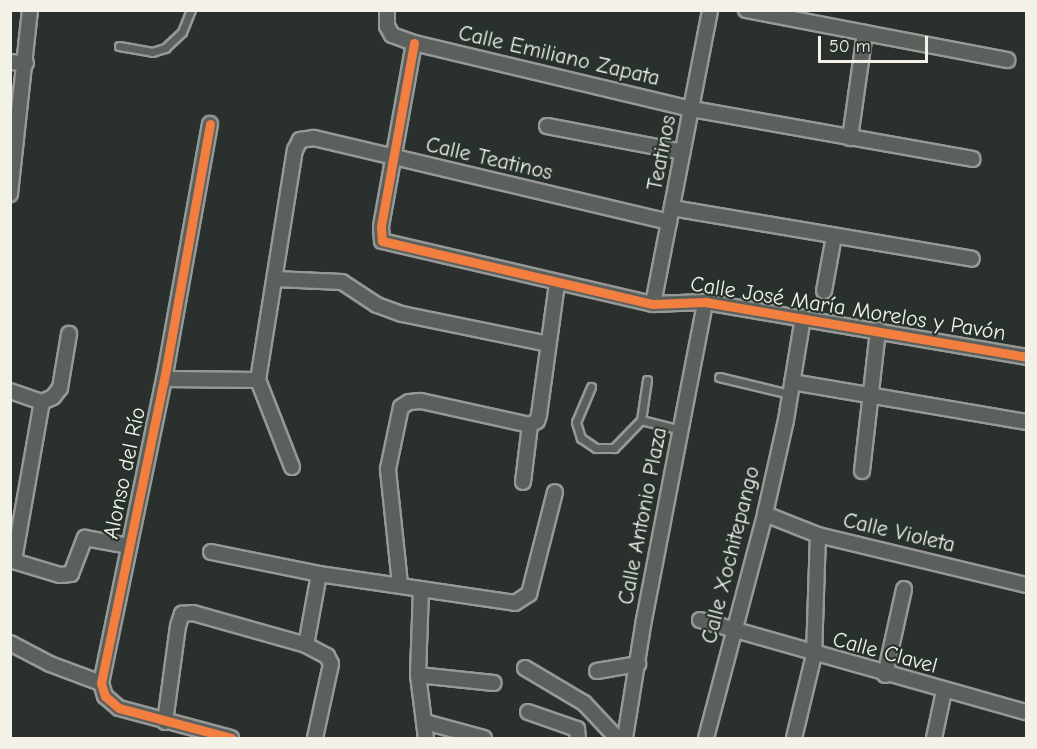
<!DOCTYPE html>
<meta charset="utf-8">
<style>
body{margin:0}
#map{position:relative;width:1037px;height:749px;overflow:hidden;background:#29302d;font-family:"Comic Neue",sans-serif}
div>[style]{position:absolute}
.roads{filter:drop-shadow(2px 0 #969996) drop-shadow(-2px 0 #969996) drop-shadow(0 2px #969996) drop-shadow(0 -2px #969996)}
.lane>*{height:7px;margin:-3.5px;padding:0 3.5px;transform-origin:3.5px;border-radius:3.5px;background:#5c605c}
.street>*{height:14px;margin:-7px;padding:0 7px;transform-origin:7px;border-radius:7px;background:#5c605c}
.cycleway>*{height:9px;margin:-4.5px;padding:0 4.5px;transform-origin:4.5px;border-radius:4.5px;background:#f27e40}
span{translate:-50% -50%;white-space:nowrap;text-align:center;line-height:1.15;-webkit-text-stroke:4.5px #26332d;paint-order:stroke}
.street-label{font-size:22px;color:#f4f1e8}
.frame{position:absolute;inset:0;border:12px solid #f4f1e8;pointer-events:none}
.scale{position:absolute;left:818px;top:36px;width:110px;height:27px;box-sizing:border-box;border:3px solid #f4f1e8;border-top:0;padding-left:8px;font-size:18px;line-height:21px;white-space:nowrap;color:#f4f1e8;-webkit-text-stroke:4px #26332d;paint-order:stroke}
</style>
<div id="map">
<div class="roads">
<div class="lane">
<div style="left:119px;top:46px;width:34px;rotate:10deg"></div>
<div style="left:152px;top:52px;width:14px;rotate:-17deg"></div>
<div style="left:165px;top:48px;width:23px;rotate:-43deg"></div>
<div style="left:182px;top:32px;width:24px;rotate:-68deg"></div>
<div style="left:719px;top:377px;width:73px;rotate:13.5deg"></div>
<div style="left:647px;top:380px;width:40px;rotate:98.5deg"></div>
<div style="left:641px;top:420px;width:41px;rotate:14deg"></div>
<div style="left:591px;top:387px;width:38px;rotate:113deg"></div>
<div style="left:576px;top:422px;width:17px;rotate:73deg"></div>
<div style="left:581px;top:438px;width:18px;rotate:34deg"></div>
<div style="left:596px;top:448px;width:18px"></div>
<div style="left:614px;top:448px;width:39px;rotate:-46deg"></div>
</div>
<div class="street">
<div style="left:387px;top:10px;width:16px;rotate:90deg"></div>
<div style="left:387px;top:26px;width:10px;rotate:61deg"></div>
<div style="left:392px;top:35px;width:23px;rotate:20deg"></div>
<div style="left:414px;top:43px;width:286px;rotate:13.4deg"></div>
<div style="left:692px;top:109px;width:285px;rotate:10.1deg"></div>
<div style="left:746px;top:10px;width:121px;rotate:10.9deg"></div>
<div style="left:414px;top:43px;width:187px;rotate:100.2deg"></div>
<div style="left:381px;top:227px;width:14px;rotate:86deg"></div>
<div style="left:382px;top:241px;width:278px;rotate:13.1deg"></div>
<div style="left:653px;top:304px;width:52px;rotate:-2.2deg"></div>
<div style="left:705px;top:302px;width:326px;rotate:9.7deg"></div>
<div style="left:10px;top:62px;width:16px;rotate:4deg"></div>
<div style="left:210px;top:124px;width:259px;rotate:100.2deg"></div>
<div style="left:164px;top:379px;width:310px;rotate:101.7deg"></div>
<div style="left:101px;top:683px;width:14px;rotate:73deg"></div>
<div style="left:105px;top:696px;width:18px;rotate:41deg"></div>
<div style="left:119px;top:708px;width:116px;rotate:15deg"></div>
<div style="left:547px;top:126px;width:138px;rotate:10.8deg"></div>
<div style="left:850px;top:138px;width:106px;rotate:-81.9deg"></div>
<div style="left:865px;top:33px;width:145px;rotate:10.8deg"></div>
<div style="left:10px;top:194px;width:185px;rotate:-83.8deg"></div>
<div style="left:672px;top:208px;width:304px;rotate:9.6deg"></div>
<div style="left:275px;top:279px;width:67px;rotate:2.6deg"></div>
<div style="left:342px;top:282px;width:42px;rotate:33.3deg"></div>
<div style="left:377px;top:305px;width:27px;rotate:20deg"></div>
<div style="left:402px;top:314px;width:149px;rotate:11.6deg"></div>
<div style="left:824px;top:291px;width:56px;rotate:-79.7deg"></div>
<div style="left:653px;top:304px;width:299px;rotate:-79deg"></div>
<div style="left:164px;top:379px;width:94px;rotate:0.6deg"></div>
<div style="left:792px;top:382px;width:237px;rotate:9.7deg"></div>
<div style="left:10px;top:391px;width:34px;rotate:19deg"></div>
<div style="left:42px;top:402px;width:12px;rotate:-24deg"></div>
<div style="left:53px;top:397px;width:11px;rotate:-52deg"></div>
<div style="left:60px;top:388px;width:55px;rotate:-80.5deg"></div>
<div style="left:292px;top:467px;width:93px;rotate:-111.3deg"></div>
<div style="left:258px;top:380px;width:233px;rotate:-80.9deg"></div>
<div style="left:295px;top:150px;width:11px;rotate:-63deg"></div>
<div style="left:300px;top:140px;width:14px;rotate:-8deg"></div>
<div style="left:314px;top:138px;width:365px;rotate:13.3deg"></div>
<div style="left:862px;top:471px;width:142px;rotate:-83.5deg"></div>
<div style="left:523px;top:482px;width:57px;rotate:-83deg"></div>
<div style="left:530px;top:425px;width:8px;rotate:-30deg"></div>
<div style="left:537px;top:421px;width:6px;rotate:-72deg"></div>
<div style="left:539px;top:415px;width:133px;rotate:-82.2deg"></div>
<div style="left:765px;top:514px;width:57px;rotate:21.6deg"></div>
<div style="left:818px;top:535px;width:214px;rotate:13.5deg"></div>
<div style="left:211px;top:552px;width:110px;rotate:11.5deg"></div>
<div style="left:319px;top:574px;width:198px;rotate:8.4deg"></div>
<div style="left:515px;top:603px;width:17px;rotate:-33deg"></div>
<div style="left:529px;top:594px;width:105px;rotate:-75.7deg"></div>
<div style="left:10px;top:560px;width:52px;rotate:16.7deg"></div>
<div style="left:60px;top:575px;width:11px;rotate:-5deg"></div>
<div style="left:71px;top:574px;width:39px;rotate:-69deg"></div>
<div style="left:85px;top:538px;width:45px;rotate:10.3deg"></div>
<div style="left:14px;top:560px;width:160px;rotate:-80deg"></div>
<div style="left:400px;top:584px;width:116px;rotate:-96deg"></div>
<div style="left:388px;top:469px;width:63px;rotate:-78.2deg"></div>
<div style="left:401px;top:407px;width:9px;rotate:-32deg"></div>
<div style="left:409px;top:402px;width:12px;rotate:-5deg"></div>
<div style="left:421px;top:401px;width:112px;rotate:12.4deg"></div>
<div style="left:421px;top:589px;width:86px;rotate:92deg"></div>
<div style="left:418px;top:675px;width:64px;rotate:82.8deg"></div>
<div style="left:700px;top:620px;width:339px;rotate:15.8deg"></div>
<div style="left:10px;top:643px;width:45px;rotate:27.7deg"></div>
<div style="left:50px;top:664px;width:54px;rotate:20.4deg"></div>
<div style="left:306px;top:645px;width:72px;rotate:-79.6deg"></div>
<div style="left:525px;top:668px;width:69px;rotate:30.7deg"></div>
<div style="left:584px;top:703px;width:48px;rotate:46.7deg"></div>
<div style="left:597px;top:671px;width:42px;rotate:-9.7deg"></div>
<div style="left:418px;top:675px;width:76px;rotate:6deg"></div>
<div style="left:885px;top:675px;width:88px;rotate:-77.5deg"></div>
<div style="left:528px;top:712px;width:52px;rotate:19.1deg"></div>
<div style="left:577px;top:729px;width:9px;rotate:84deg"></div>
<div style="left:165px;top:722px;width:97px;rotate:-82.3deg"></div>
<div style="left:178px;top:626px;width:13px;rotate:-72deg"></div>
<div style="left:182px;top:614px;width:11px;rotate:-5deg"></div>
<div style="left:193px;top:613px;width:117px;rotate:15.8deg"></div>
<div style="left:306px;top:645px;width:24px;rotate:28deg"></div>
<div style="left:327px;top:656px;width:9px;rotate:63deg"></div>
<div style="left:331px;top:664px;width:76px;rotate:102.2deg"></div>
<div style="left:425px;top:722px;width:61px;rotate:15.2deg"></div>
<div style="left:625px;top:738px;width:120px;rotate:-80.9deg"></div>
<div style="left:644px;top:620px;width:324px;rotate:-79.1deg"></div>
<div style="left:706px;top:738px;width:232px;rotate:-75.2deg"></div>
<div style="left:765px;top:514px;width:96px;rotate:-77.4deg"></div>
<div style="left:786px;top:420px;width:104px;rotate:-80.6deg"></div>
<div style="left:794px;top:738px;width:85px;rotate:-76.5deg"></div>
<div style="left:814px;top:655px;width:120px;rotate:-88.1deg"></div>
<div style="left:934px;top:738px;width:48px;rotate:-78deg"></div>
</div>
</div>
<div class="cycleway">
<div style="left:414px;top:43px;width:187px;rotate:100.2deg"></div>
<div style="left:381px;top:227px;width:14px;rotate:86deg"></div>
<div style="left:382px;top:241px;width:278px;rotate:13.1deg"></div>
<div style="left:653px;top:304px;width:52px;rotate:-2.2deg"></div>
<div style="left:705px;top:302px;width:326px;rotate:9.7deg"></div>
<div style="left:210px;top:124px;width:259px;rotate:100.2deg"></div>
<div style="left:164px;top:379px;width:310px;rotate:101.7deg"></div>
<div style="left:101px;top:683px;width:14px;rotate:73deg"></div>
<div style="left:105px;top:696px;width:18px;rotate:41deg"></div>
<div style="left:119px;top:708px;width:116px;rotate:15deg"></div>
</div>
<div class="street-label">
<span style="left:559px;top:56px;rotate:13deg">Calle Emiliano Zapata</span>
<span style="left:662px;top:153px;rotate:-79deg">Teatinos</span>
<span style="left:489px;top:159px;rotate:13deg">Calle Teatinos</span>
<span style="left:848px;top:309px;rotate:9deg">Calle José María Morelos y Pavón</span>
<span style="left:125px;top:473px;rotate:-78deg">Alonso del Río</span>
<span style="left:643px;top:516px;rotate:-79deg">Calle Antonio Plaza</span>
<span style="left:899px;top:533px;rotate:13deg">Calle Violeta</span>
<span style="left:731px;top:555px;rotate:-76deg">Calle Xochitepango</span>
<span style="left:885px;top:653px;rotate:15deg">Calle Clavel</span>
</div>
<div class="frame"></div>
<div class="scale">50 m</div>
</div>
